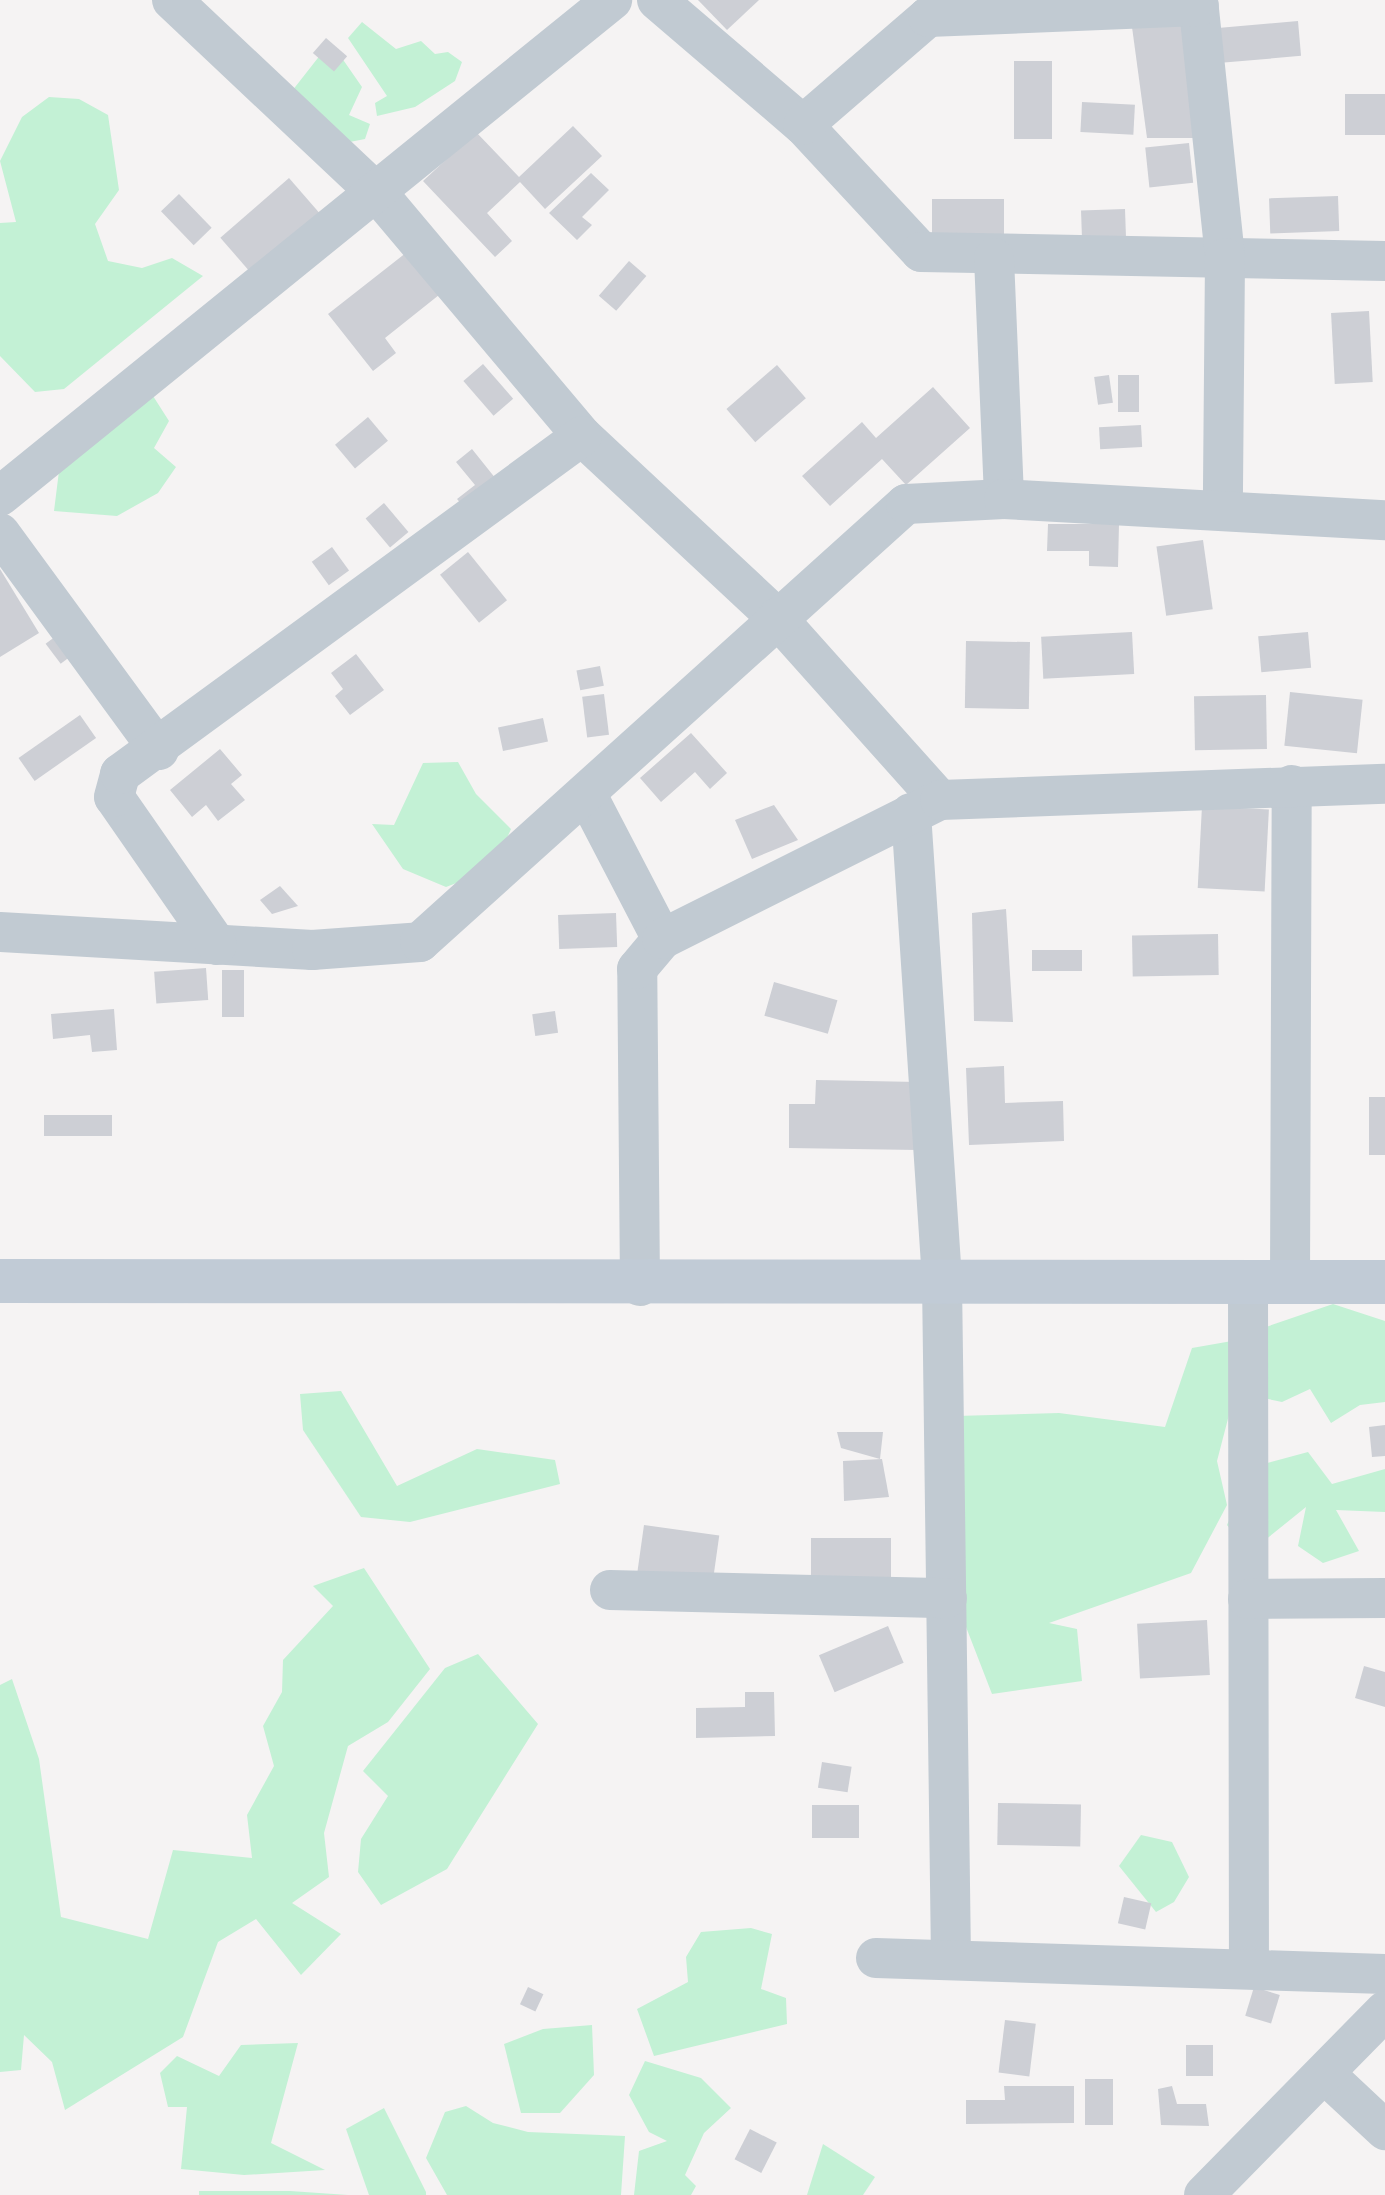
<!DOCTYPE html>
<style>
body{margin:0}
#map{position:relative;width:1385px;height:2195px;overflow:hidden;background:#f5f3f3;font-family:"Roboto Condensed",sans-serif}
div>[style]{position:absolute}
.green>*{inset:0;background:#c3f1d5}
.building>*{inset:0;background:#cdcfd5;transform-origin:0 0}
.street>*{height:40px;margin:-20px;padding:0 20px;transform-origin:20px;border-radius:20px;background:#c1cad2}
.secondary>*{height:44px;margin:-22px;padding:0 22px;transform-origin:22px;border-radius:22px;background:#c1cbd6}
span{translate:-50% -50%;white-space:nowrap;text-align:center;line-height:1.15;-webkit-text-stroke:6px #fff;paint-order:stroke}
</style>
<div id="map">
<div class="green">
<div style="clip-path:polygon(362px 22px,396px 49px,421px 41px,435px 54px,448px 52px,462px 62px,455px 81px,415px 107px,377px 116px,375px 103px,387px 96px,348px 38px)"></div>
<div style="clip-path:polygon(337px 51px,362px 87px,349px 115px,370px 124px,365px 139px,329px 146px,292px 91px,321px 54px)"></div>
<div style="clip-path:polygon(49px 97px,79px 99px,108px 115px,119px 190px,95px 224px,108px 261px,142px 268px,172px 258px,203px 276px,64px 389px,35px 392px,0 356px,0 223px,16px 222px,0 161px,22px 117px)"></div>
<div style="clip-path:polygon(139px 374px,169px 421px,154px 448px,176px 467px,158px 493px,117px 516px,54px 511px,65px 423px)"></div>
<div style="clip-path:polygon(458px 762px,476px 794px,511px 829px,493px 869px,446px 887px,403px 869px,372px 824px,394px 825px,423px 763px)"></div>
<div style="clip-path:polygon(1333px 1304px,1385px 1321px,1385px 1402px,1360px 1405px,1331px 1423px,1310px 1389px,1282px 1402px,1259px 1397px,1263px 1328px)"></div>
<div style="clip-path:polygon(1249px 1338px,1217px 1461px,1227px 1505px,1191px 1573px,1049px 1623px,1077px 1629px,1082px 1681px,992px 1694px,954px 1596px,956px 1416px,1059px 1413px,1165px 1427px,1192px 1348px)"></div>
<div style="clip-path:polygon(341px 1391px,397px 1486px,477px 1449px,555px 1460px,560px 1484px,410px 1522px,361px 1517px,303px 1430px,300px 1394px)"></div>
<div style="clip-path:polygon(1308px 1452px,1332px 1484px,1385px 1469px,1385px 1512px,1336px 1510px,1359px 1551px,1323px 1563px,1298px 1546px,1306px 1507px,1249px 1553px,1227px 1525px,1252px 1467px)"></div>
<div style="clip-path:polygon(364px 1568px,430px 1669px,388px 1722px,348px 1746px,324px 1833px,329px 1877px,292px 1903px,341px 1934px,301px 1975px,256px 1919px,218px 1942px,183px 2037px,65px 2110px,52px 2062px,24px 2035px,21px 2070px,0 2072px,0 1685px,12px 1679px,39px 1759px,61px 1917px,148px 1939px,173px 1850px,252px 1858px,247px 1815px,274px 1766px,263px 1726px,282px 1692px,283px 1660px,333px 1606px,313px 1586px)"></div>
<div style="clip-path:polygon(478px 1654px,538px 1724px,447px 1869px,381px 1905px,358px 1872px,361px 1839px,388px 1796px,363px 1771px,445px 1668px)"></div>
<div style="clip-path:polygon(1141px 1835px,1172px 1842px,1189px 1877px,1174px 1902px,1156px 1912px,1119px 1866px)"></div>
<div style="clip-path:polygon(751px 1928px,772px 1934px,761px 1989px,786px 1998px,787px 2024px,654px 2056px,637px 2009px,688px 1982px,686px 1957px,701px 1932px)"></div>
<div style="clip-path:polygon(592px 2025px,594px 2075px,560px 2113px,521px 2113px,504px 2044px,543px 2029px)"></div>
<div style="clip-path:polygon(298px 2043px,271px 2143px,325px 2170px,244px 2175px,181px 2169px,187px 2107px,168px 2107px,160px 2073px,177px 2056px,219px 2076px,241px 2045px)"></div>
<div style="clip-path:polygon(645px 2061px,701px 2078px,731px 2108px,704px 2133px,685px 2175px,696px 2186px,691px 2195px,634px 2195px,639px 2151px,667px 2141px,649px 2132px,629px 2095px)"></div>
<div style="clip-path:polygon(466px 2106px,493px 2123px,528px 2132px,625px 2136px,621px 2195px,447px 2195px,426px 2158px,445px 2112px)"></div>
<div style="clip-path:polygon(384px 2108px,426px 2192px,426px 2195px,369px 2195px,346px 2129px)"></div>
<div style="clip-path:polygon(823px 2144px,875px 2177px,863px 2195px,807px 2195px)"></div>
<div style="clip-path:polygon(199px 2191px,290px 2191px,348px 2195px,199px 2195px)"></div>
</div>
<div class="building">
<div style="clip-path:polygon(698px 0,759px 0,727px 30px)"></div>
<div style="left:1298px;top:21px;width:35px;height:89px;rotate:85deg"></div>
<div style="clip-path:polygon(1189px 25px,1198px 138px,1147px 138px,1132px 27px)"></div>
<div style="left:326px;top:38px;width:28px;height:20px;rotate:41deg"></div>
<div style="left:1052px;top:61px;width:78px;height:38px;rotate:90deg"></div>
<div style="left:1385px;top:94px;width:41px;height:40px;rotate:90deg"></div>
<div style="left:1082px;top:102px;width:53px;height:30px;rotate:3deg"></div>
<div style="clip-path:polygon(573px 126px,602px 156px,545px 209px,520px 182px,487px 213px,512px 241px,495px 257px,423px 181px,476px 132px,519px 177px)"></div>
<div style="left:1189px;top:143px;width:40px;height:44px;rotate:84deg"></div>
<div style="clip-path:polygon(591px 173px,609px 190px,582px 217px,592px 225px,577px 240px,549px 213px)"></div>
<div style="left:289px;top:178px;width:46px;height:91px;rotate:49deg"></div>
<div style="left:179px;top:194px;width:47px;height:25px;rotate:46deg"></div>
<div style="left:1338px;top:196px;width:35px;height:69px;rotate:88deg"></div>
<div style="left:1004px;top:199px;width:41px;height:72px;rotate:90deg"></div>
<div style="left:1125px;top:209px;width:29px;height:44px;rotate:88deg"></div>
<div style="clip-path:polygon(416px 245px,449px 287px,385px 338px,396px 353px,373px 371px,328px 314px)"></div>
<div style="left:629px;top:261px;width:23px;height:46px;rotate:41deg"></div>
<div style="left:1369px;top:311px;width:71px;height:38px;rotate:87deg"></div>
<div style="left:483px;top:364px;width:46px;height:26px;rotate:49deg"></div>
<div style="left:777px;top:365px;width:44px;height:67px;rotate:49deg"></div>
<div style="left:1109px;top:375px;width:28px;height:15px;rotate:82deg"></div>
<div style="left:1118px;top:375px;width:21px;height:37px"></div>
<div style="clip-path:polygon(933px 387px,970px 428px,906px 485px,882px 459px,830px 506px,802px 476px,862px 422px,876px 438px)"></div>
<div style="left:368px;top:417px;width:31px;height:43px;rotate:50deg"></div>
<div style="left:1141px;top:425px;width:22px;height:42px;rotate:87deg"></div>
<div style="clip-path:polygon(472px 449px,496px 479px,469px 513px,457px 499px,475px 485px,456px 462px)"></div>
<div style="left:384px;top:503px;width:38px;height:24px;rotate:50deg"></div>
<div style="clip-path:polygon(1048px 524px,1119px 524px,1118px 567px,1089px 566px,1089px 551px,1047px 551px)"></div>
<div style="left:1203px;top:540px;width:70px;height:47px;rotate:82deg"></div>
<div style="left:332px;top:547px;width:29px;height:25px;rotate:54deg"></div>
<div style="left:468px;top:552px;width:62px;height:36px;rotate:51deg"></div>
<div style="clip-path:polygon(0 569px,39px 633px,0 657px)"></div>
<div style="left:64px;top:630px;width:25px;height:23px;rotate:53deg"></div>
<div style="left:1132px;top:632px;width:42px;height:91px;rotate:87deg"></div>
<div style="left:1308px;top:632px;width:36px;height:50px;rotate:85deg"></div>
<div style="left:966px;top:641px;width:64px;height:67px;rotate:1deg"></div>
<div style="clip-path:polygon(356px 654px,384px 690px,350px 715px,335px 696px,343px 689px,331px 673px)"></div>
<div style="left:600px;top:666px;width:20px;height:24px;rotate:79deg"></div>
<div style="left:1290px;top:692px;width:73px;height:54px;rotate:6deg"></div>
<div style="left:604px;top:694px;width:41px;height:22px;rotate:83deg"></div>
<div style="left:1266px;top:695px;width:54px;height:72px;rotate:89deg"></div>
<div style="left:80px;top:715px;width:28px;height:75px;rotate:55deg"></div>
<div style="left:543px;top:718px;width:24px;height:46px;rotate:78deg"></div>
<div style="clip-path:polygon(691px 733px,727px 773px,710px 789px,695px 772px,661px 802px,640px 778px)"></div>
<div style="clip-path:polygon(220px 749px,242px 775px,231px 784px,245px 800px,218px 821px,206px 805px,192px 817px,170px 790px)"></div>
<div style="clip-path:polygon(774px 805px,798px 840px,752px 859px,735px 820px)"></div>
<div style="left:1202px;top:806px;width:67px;height:82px;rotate:3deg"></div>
<div style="clip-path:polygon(280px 886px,298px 906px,272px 914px,260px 900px)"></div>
<div style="clip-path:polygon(1006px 909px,1013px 1022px,974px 1021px,972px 913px)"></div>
<div style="left:616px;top:913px;width:34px;height:58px;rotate:88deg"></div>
<div style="left:1218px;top:934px;width:41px;height:86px;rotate:89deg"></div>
<div style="left:1032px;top:950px;width:50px;height:21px"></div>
<div style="left:206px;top:968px;width:32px;height:52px;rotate:86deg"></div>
<div style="left:222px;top:970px;width:22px;height:47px"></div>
<div style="left:774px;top:982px;width:66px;height:35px;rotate:16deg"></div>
<div style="clip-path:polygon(114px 1009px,117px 1050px,92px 1052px,90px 1035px,53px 1039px,51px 1014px)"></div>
<div style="left:555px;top:1011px;width:22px;height:23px;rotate:82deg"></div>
<div style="clip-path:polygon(1004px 1066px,1005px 1103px,1063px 1101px,1064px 1141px,969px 1145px,966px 1068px)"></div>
<div style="clip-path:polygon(816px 1080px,918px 1082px,917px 1150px,789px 1148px,789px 1104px,815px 1104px)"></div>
<div style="left:1369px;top:1097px;width:16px;height:58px"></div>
<div style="left:112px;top:1115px;width:21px;height:68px;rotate:90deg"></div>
<div style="clip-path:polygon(1385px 1425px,1385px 1456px,1372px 1457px,1369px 1427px)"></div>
<div style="clip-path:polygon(837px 1432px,883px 1432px,880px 1459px,841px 1448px)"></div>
<div style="clip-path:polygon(882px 1459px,889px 1497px,844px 1501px,843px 1461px)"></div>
<div style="left:644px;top:1525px;width:76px;height:48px;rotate:8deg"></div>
<div style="left:811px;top:1538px;width:80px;height:48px"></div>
<div style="left:1207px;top:1620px;width:55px;height:70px;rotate:87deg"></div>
<div style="left:888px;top:1626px;width:40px;height:75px;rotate:67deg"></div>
<div style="clip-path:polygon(1364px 1666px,1385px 1672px,1385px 1707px,1355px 1698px)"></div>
<div style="clip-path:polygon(745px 1692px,774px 1692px,775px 1736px,696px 1738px,696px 1708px,745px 1707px)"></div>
<div style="left:822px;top:1762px;width:30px;height:26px;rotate:9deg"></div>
<div style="left:998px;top:1803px;width:83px;height:42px;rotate:1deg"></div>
<div style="left:859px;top:1805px;width:33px;height:47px;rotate:90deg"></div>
<div style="left:1124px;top:1897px;width:28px;height:27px;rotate:13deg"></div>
<div style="left:528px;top:1987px;width:17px;height:19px;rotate:25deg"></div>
<div style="left:1254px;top:1987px;width:27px;height:30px;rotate:17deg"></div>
<div style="left:1005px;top:2020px;width:31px;height:53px;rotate:7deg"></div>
<div style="left:1186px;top:2045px;width:27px;height:31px"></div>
<div style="left:1085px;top:2079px;width:28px;height:46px"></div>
<div style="clip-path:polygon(1004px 2086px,1074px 2086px,1074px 2123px,966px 2124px,966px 2100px,1005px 2100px)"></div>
<div style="clip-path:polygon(1172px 2086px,1177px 2104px,1206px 2104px,1209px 2126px,1161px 2125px,1158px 2089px)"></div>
<div style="left:750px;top:2129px;width:30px;height:34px;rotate:27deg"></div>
</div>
<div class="street">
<div style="left:172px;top:0;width:284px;rotate:43.3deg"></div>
<div style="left:379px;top:195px;width:315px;rotate:49.9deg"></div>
<div style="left:582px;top:436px;width:267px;rotate:43deg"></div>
<div style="left:777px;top:618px;width:244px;rotate:48.2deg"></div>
<div style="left:657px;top:0;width:192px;rotate:40.6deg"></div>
<div style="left:803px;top:125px;width:173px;rotate:47.1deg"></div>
<div style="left:921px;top:252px;width:464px;rotate:1.1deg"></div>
<div style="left:1198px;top:0;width:259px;rotate:84deg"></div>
<div style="left:1225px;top:258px;width:251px;rotate:90.5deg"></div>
<div style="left:803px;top:125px;width:165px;rotate:-40.8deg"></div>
<div style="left:928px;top:17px;width:271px;rotate:-2.3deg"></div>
<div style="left:994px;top:258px;width:241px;rotate:87.6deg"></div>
<div style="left:0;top:496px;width:788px;rotate:-39.02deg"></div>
<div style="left:0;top:533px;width:269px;rotate:53.8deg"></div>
<div style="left:587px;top:795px;width:162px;rotate:62.5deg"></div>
<div style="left:911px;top:813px;width:469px;rotate:86.2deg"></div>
<div style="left:942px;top:1281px;width:677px;rotate:89.24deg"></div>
<div style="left:0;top:932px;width:313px;rotate:3.3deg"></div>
<div style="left:312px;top:950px;width:108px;rotate:-4.2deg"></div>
<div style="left:420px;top:942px;width:654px;rotate:-42.03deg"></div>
<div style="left:906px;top:504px;width:98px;rotate:-2.9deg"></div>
<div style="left:1004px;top:499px;width:382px;rotate:3.2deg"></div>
<div style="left:217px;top:945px;width:180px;rotate:-124.8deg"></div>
<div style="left:114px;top:797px;width:24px;rotate:-75deg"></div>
<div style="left:120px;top:774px;width:572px;rotate:-36.19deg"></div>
<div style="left:1248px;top:1282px;width:687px;rotate:89.92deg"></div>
<div style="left:1290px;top:1282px;width:497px;rotate:-89.8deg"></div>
<div style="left:640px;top:1286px;width:317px;rotate:-90.5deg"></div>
<div style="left:637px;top:969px;width:39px;rotate:-50deg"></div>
<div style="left:662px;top:939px;width:311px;rotate:-26.6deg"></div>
<div style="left:940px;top:800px;width:445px;rotate:-2.1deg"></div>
<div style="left:610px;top:1590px;width:337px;rotate:1.4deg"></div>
<div style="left:1248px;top:1599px;width:137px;rotate:-0.4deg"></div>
<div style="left:876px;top:1958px;width:509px;rotate:1.8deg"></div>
<div style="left:1326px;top:2075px;width:81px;rotate:43deg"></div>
<div style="left:1204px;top:2195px;width:258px;rotate:-45.5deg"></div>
</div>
<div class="secondary">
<div style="left:0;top:1281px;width:1385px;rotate:0.04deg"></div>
</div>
</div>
